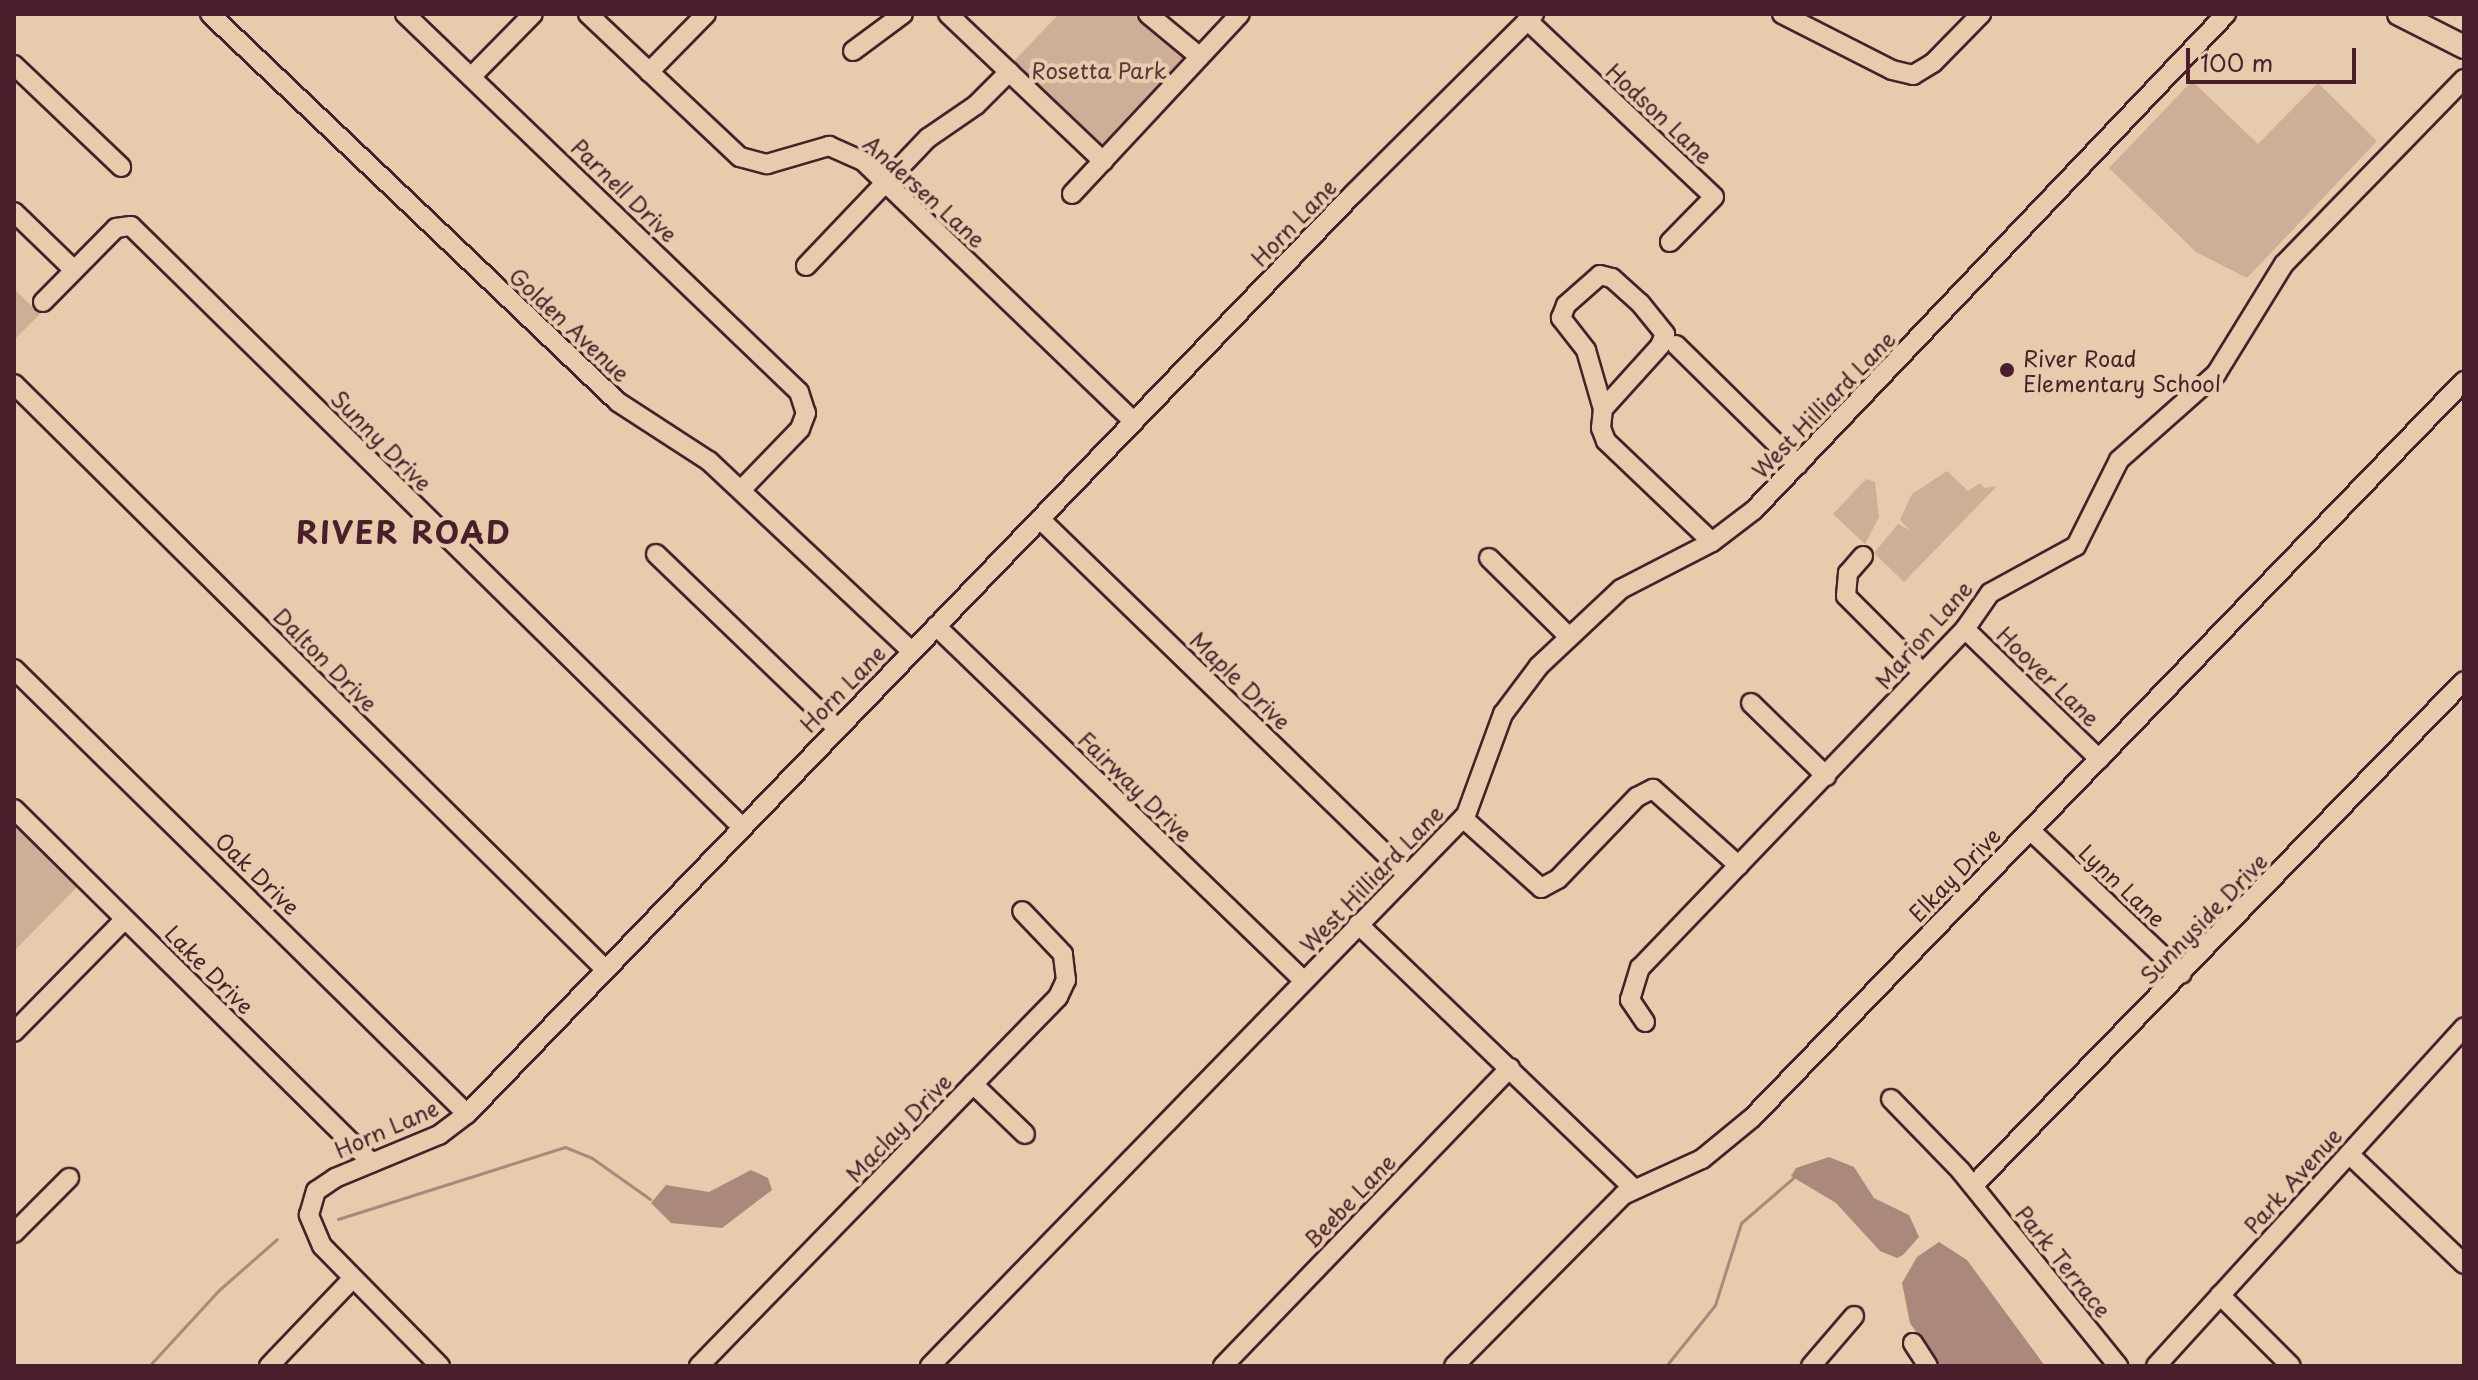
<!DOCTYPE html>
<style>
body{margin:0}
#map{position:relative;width:2478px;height:1380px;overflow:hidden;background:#e6cbad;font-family:"Playpen Sans",sans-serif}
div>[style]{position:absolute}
.green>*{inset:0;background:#cdaf98}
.water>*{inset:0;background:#aa897c}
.stream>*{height:3px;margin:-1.5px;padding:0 1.5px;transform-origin:1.5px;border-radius:1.5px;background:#aa897c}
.roads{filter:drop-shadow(2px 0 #4a1f2b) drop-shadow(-2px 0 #4a1f2b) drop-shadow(0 2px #4a1f2b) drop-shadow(0 -2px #4a1f2b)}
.minor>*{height:18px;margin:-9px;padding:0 9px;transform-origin:9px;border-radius:9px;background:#e6cbad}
.major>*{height:22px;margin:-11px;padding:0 11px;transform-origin:11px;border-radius:11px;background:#e6cbad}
.dots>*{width:22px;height:22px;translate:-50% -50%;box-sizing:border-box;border:4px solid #e6cbad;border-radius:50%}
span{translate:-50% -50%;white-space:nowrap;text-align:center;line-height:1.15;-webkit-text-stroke:8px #e6cbad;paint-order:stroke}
.park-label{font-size:22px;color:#5e353b}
.street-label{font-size:22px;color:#4a1f2b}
.poi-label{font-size:22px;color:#4a1f2b}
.left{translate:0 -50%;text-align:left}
.district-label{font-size:30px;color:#4a1f2b;font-weight:700;letter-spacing:2px}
.frame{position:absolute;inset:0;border:16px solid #4a1f2b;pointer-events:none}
.scale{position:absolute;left:2186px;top:48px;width:170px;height:36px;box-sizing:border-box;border:4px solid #4a1f2b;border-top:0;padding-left:10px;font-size:24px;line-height:28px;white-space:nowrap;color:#4a1f2b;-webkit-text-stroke:6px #e6cbad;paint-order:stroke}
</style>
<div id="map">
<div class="green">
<div style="clip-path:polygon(1059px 14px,1131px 14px,1157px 27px,1184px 56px,1104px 144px,1097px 143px,1012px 63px)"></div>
<div style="clip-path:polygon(2192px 81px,2258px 144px,2318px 83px,2377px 141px,2247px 278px,2196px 252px,2109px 168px)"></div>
<div style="clip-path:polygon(14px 289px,40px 314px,14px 340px)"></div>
<div style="clip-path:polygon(1947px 471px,1968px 491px,1980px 483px,1985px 488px,1997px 486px,1904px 582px,1874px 553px,1898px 524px,1910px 530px,1900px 520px,1912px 494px)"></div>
<div style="clip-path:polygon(1866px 479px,1875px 482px,1879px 517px,1865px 544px,1833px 514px)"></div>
<div style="clip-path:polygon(14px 819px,80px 884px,14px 951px)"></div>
</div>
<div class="water">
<div style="clip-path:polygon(1829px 1157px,1854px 1167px,1874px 1198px,1909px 1215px,1919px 1237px,1903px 1255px,1897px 1258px,1880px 1251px,1836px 1203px,1791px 1176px,1796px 1168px)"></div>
<div style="clip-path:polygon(751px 1170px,768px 1178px,772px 1190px,722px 1228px,671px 1223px,651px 1203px,666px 1185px,709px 1192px)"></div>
<div style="clip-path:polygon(1939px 1242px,1967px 1260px,2045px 1366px,1939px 1366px,1910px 1323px,1902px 1283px,1917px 1257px)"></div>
</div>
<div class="stream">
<div style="left:338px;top:1219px;width:238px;rotate:-17.6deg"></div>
<div style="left:565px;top:1147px;width:29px;rotate:22deg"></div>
<div style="left:592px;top:1158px;width:71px;rotate:35.3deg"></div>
<div style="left:149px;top:1366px;width:103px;rotate:-47.4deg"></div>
<div style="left:219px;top:1290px;width:77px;rotate:-41.3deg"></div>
<div style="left:1666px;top:1366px;width:78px;rotate:-51.2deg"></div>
<div style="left:1715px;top:1305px;width:86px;rotate:-72.4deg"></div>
<div style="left:1741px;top:1223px;width:69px;rotate:-40.9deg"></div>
</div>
<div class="roads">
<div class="minor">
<div style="left:210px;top:14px;width:563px;rotate:43.56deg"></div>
<div style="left:618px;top:402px;width:108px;rotate:33deg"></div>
<div style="left:709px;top:461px;width:277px;rotate:43.2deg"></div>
<div style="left:405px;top:14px;width:546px;rotate:43.81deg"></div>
<div style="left:799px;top:392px;width:22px;rotate:72deg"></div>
<div style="left:806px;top:413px;width:17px;rotate:111deg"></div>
<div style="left:800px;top:429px;width:85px;rotate:134deg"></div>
<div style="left:588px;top:14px;width:209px;rotate:43.3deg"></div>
<div style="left:740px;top:157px;width:28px;rotate:15deg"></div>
<div style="left:767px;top:164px;width:65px;rotate:-16.2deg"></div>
<div style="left:829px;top:146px;width:37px;rotate:24deg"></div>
<div style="left:863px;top:161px;width:376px;rotate:43.9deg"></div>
<div style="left:948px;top:14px;width:214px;rotate:43.5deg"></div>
<div style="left:1148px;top:14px;width:67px;rotate:39.6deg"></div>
<div style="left:1782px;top:14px;width:123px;rotate:27deg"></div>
<div style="left:1892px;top:70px;width:22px;rotate:13deg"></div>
<div style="left:1913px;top:75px;width:23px;rotate:-31deg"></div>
<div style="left:1933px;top:63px;width:69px;rotate:-45.6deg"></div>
<div style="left:1527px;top:20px;width:257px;rotate:43.4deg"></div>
<div style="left:1714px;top:197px;width:63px;rotate:134.4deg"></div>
<div style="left:853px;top:51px;width:62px;rotate:-36.5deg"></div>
<div style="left:14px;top:65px;width:148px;rotate:43.6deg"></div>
<div style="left:649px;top:72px;width:81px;rotate:-45.5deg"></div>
<div style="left:471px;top:77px;width:88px;rotate:-45.5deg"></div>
<div style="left:1072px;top:194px;width:246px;rotate:-47deg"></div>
<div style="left:14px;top:212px;width:83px;rotate:44deg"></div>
<div style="left:806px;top:266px;width:177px;rotate:-46.4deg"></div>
<div style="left:928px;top:138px;width:58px;rotate:-34.5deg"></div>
<div style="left:976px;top:105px;width:47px;rotate:-45deg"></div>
<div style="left:1600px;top:275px;width:12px;rotate:14deg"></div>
<div style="left:1612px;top:278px;width:38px;rotate:42deg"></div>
<div style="left:1640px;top:303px;width:40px;rotate:51deg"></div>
<div style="left:1665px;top:334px;width:13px;rotate:113deg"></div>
<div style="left:1660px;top:346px;width:85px;rotate:132.1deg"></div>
<div style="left:1603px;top:409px;width:61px;rotate:-106.1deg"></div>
<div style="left:1586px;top:350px;width:41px;rotate:-128deg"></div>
<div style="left:1561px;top:318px;width:14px;rotate:-69deg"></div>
<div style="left:1566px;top:305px;width:45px;rotate:-41.4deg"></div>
<div style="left:43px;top:302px;width:104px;rotate:-45.4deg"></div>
<div style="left:116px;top:228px;width:15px;rotate:-8deg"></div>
<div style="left:131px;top:226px;width:857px;rotate:44.53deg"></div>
<div style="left:1676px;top:345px;width:171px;rotate:44.5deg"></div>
<div style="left:14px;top:384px;width:832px;rotate:44.71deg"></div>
<div style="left:1603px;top:409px;width:19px;rotate:96deg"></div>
<div style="left:1601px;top:428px;width:14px;rotate:69deg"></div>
<div style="left:1606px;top:441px;width:146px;rotate:43.6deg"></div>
<div style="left:1040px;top:519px;width:511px;rotate:44.13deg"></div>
<div style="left:656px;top:554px;width:251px;rotate:43.9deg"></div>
<div style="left:1863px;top:556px;width:23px;rotate:131deg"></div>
<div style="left:1848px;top:573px;width:23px;rotate:95deg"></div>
<div style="left:1846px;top:596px;width:109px;rotate:45deg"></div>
<div style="left:1489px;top:558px;width:112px;rotate:44.6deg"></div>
<div style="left:936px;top:626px;width:511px;rotate:43.97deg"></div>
<div style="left:1965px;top:629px;width:187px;rotate:44.1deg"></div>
<div style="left:14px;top:669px;width:635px;rotate:44.49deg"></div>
<div style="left:1751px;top:703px;width:105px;rotate:44.2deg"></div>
<div style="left:14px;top:809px;width:503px;rotate:44.68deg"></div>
<div style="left:1463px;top:818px;width:105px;rotate:41.9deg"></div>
<div style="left:1541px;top:888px;width:19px;rotate:-28deg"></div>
<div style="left:1558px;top:879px;width:114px;rotate:-46.1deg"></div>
<div style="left:1637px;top:797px;width:18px;rotate:-27deg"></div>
<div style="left:1653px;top:789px;width:115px;rotate:41.8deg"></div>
<div style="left:2030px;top:830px;width:209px;rotate:43.5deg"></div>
<div style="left:1358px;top:924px;width:381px;rotate:43.8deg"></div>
<div style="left:1645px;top:1022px;width:27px;rotate:-124deg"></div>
<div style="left:1630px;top:1000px;width:34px;rotate:-73deg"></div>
<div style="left:1640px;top:968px;width:470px;rotate:-46.2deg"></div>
<div style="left:1965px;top:629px;width:44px;rotate:-55.2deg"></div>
<div style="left:1990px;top:593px;width:98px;rotate:-28.7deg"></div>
<div style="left:2076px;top:546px;width:96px;rotate:-63.4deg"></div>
<div style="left:2119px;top:460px;width:130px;rotate:-41.6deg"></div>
<div style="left:2216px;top:374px;width:129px;rotate:-58.3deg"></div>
<div style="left:2284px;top:264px;width:258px;rotate:-45.8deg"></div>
<div style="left:14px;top:1032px;width:158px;rotate:-45.5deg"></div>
<div style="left:973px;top:1084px;width:72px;rotate:43.9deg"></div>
<div style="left:1891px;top:1099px;width:99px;rotate:45.8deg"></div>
<div style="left:1960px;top:1170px;width:252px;rotate:51.1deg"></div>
<div style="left:2349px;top:1154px;width:159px;rotate:43.7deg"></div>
<div style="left:1973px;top:1186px;width:704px;rotate:-45.81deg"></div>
<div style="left:14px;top:1233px;width:78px;rotate:-45deg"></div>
<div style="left:2220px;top:1295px;width:100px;rotate:45deg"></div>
<div style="left:1913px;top:1343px;width:27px;rotate:57deg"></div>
<div style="left:269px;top:1366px;width:120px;rotate:-46.3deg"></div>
<div style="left:440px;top:1366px;width:168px;rotate:-134.5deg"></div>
<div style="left:322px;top:1246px;width:34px;rotate:-113deg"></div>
<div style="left:309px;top:1215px;width:25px;rotate:-74deg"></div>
<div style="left:316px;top:1191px;width:23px;rotate:-34deg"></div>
<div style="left:335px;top:1178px;width:113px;rotate:-22.5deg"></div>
<div style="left:439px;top:1135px;width:35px;rotate:-37deg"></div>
<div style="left:467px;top:1114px;width:1277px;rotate:-46.08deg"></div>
<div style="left:1353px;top:194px;width:255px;rotate:-44.8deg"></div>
<div style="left:699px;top:1366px;width:515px;rotate:-45.79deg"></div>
<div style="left:1058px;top:997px;width:19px;rotate:-65deg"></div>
<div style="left:1066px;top:980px;width:26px;rotate:-97deg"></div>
<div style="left:1063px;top:954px;width:59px;rotate:-133.6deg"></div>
<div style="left:930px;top:1366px;width:769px;rotate:-45.79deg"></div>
<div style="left:1466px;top:815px;width:108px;rotate:-69.9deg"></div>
<div style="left:1503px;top:714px;width:60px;rotate:-53.1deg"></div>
<div style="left:1539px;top:666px;width:112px;rotate:-43.2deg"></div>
<div style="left:1621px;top:589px;width:102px;rotate:-27.3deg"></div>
<div style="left:1712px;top:542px;width:53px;rotate:-37.3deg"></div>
<div style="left:1754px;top:510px;width:685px;rotate:-46.42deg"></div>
<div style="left:1223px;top:1366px;width:414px;rotate:-46.1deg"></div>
<div style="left:1454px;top:1366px;width:240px;rotate:-45.3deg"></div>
<div style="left:1623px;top:1195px;width:87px;rotate:-24.5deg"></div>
<div style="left:1702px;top:1159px;width:65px;rotate:-39.4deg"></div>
<div style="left:1752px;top:1118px;width:1025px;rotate:-45.99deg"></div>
<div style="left:1811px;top:1366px;width:66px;rotate:-49.3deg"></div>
<div style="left:2156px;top:1366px;width:458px;rotate:-47.7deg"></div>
</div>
<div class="major">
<div style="left:2399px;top:14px;width:73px;rotate:26.9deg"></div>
</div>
</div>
<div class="dots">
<div style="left:2007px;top:370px;background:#4a1f2b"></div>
</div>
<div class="park-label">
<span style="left:1099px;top:70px">Rosetta Park</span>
</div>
<div class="street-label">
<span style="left:1660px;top:113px;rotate:43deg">Hodson Lane</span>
<span style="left:625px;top:190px;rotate:44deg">Parnell Drive</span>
<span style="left:925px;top:191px;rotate:42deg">Andersen Lane</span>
<span style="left:1293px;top:222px;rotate:-46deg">Horn Lane</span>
<span style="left:570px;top:324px;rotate:43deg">Golden Avenue</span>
<span style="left:1823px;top:404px;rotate:-46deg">West Hilliard Lane</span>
<span style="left:382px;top:440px;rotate:45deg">Sunny Drive</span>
<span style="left:1923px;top:634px;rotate:-49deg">Marion Lane</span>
<span style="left:326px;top:659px;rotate:45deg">Dalton Drive</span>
<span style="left:2049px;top:676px;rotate:44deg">Hoover Lane</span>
<span style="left:1241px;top:680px;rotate:44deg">Maple Drive</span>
<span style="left:842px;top:688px;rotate:-46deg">Horn Lane</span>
<span style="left:1136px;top:786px;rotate:44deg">Fairway Drive</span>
<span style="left:258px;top:873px;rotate:44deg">Oak Drive</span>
<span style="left:1954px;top:874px;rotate:-46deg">Elkay Drive</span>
<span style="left:1371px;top:878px;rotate:-46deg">West Hilliard Lane</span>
<span style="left:2123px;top:885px;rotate:43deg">Lynn Lane</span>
<span style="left:2203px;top:918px;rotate:-46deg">Sunnyside Drive</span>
<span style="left:210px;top:969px;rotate:45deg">Lake Drive</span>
<span style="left:898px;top:1127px;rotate:-46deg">Maclay Drive</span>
<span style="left:386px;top:1128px;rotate:-24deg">Horn Lane</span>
<span style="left:2292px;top:1180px;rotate:-48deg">Park Avenue</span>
<span style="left:1349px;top:1200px;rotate:-46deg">Beebe Lane</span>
<span style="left:2064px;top:1261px;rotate:51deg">Park Terrace</span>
</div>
<div class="poi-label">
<span class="left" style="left:2023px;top:370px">River Road<br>Elementary School</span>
</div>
<div class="district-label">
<span style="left:404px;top:532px">RIVER ROAD</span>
</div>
<div class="frame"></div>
<div class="scale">100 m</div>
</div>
